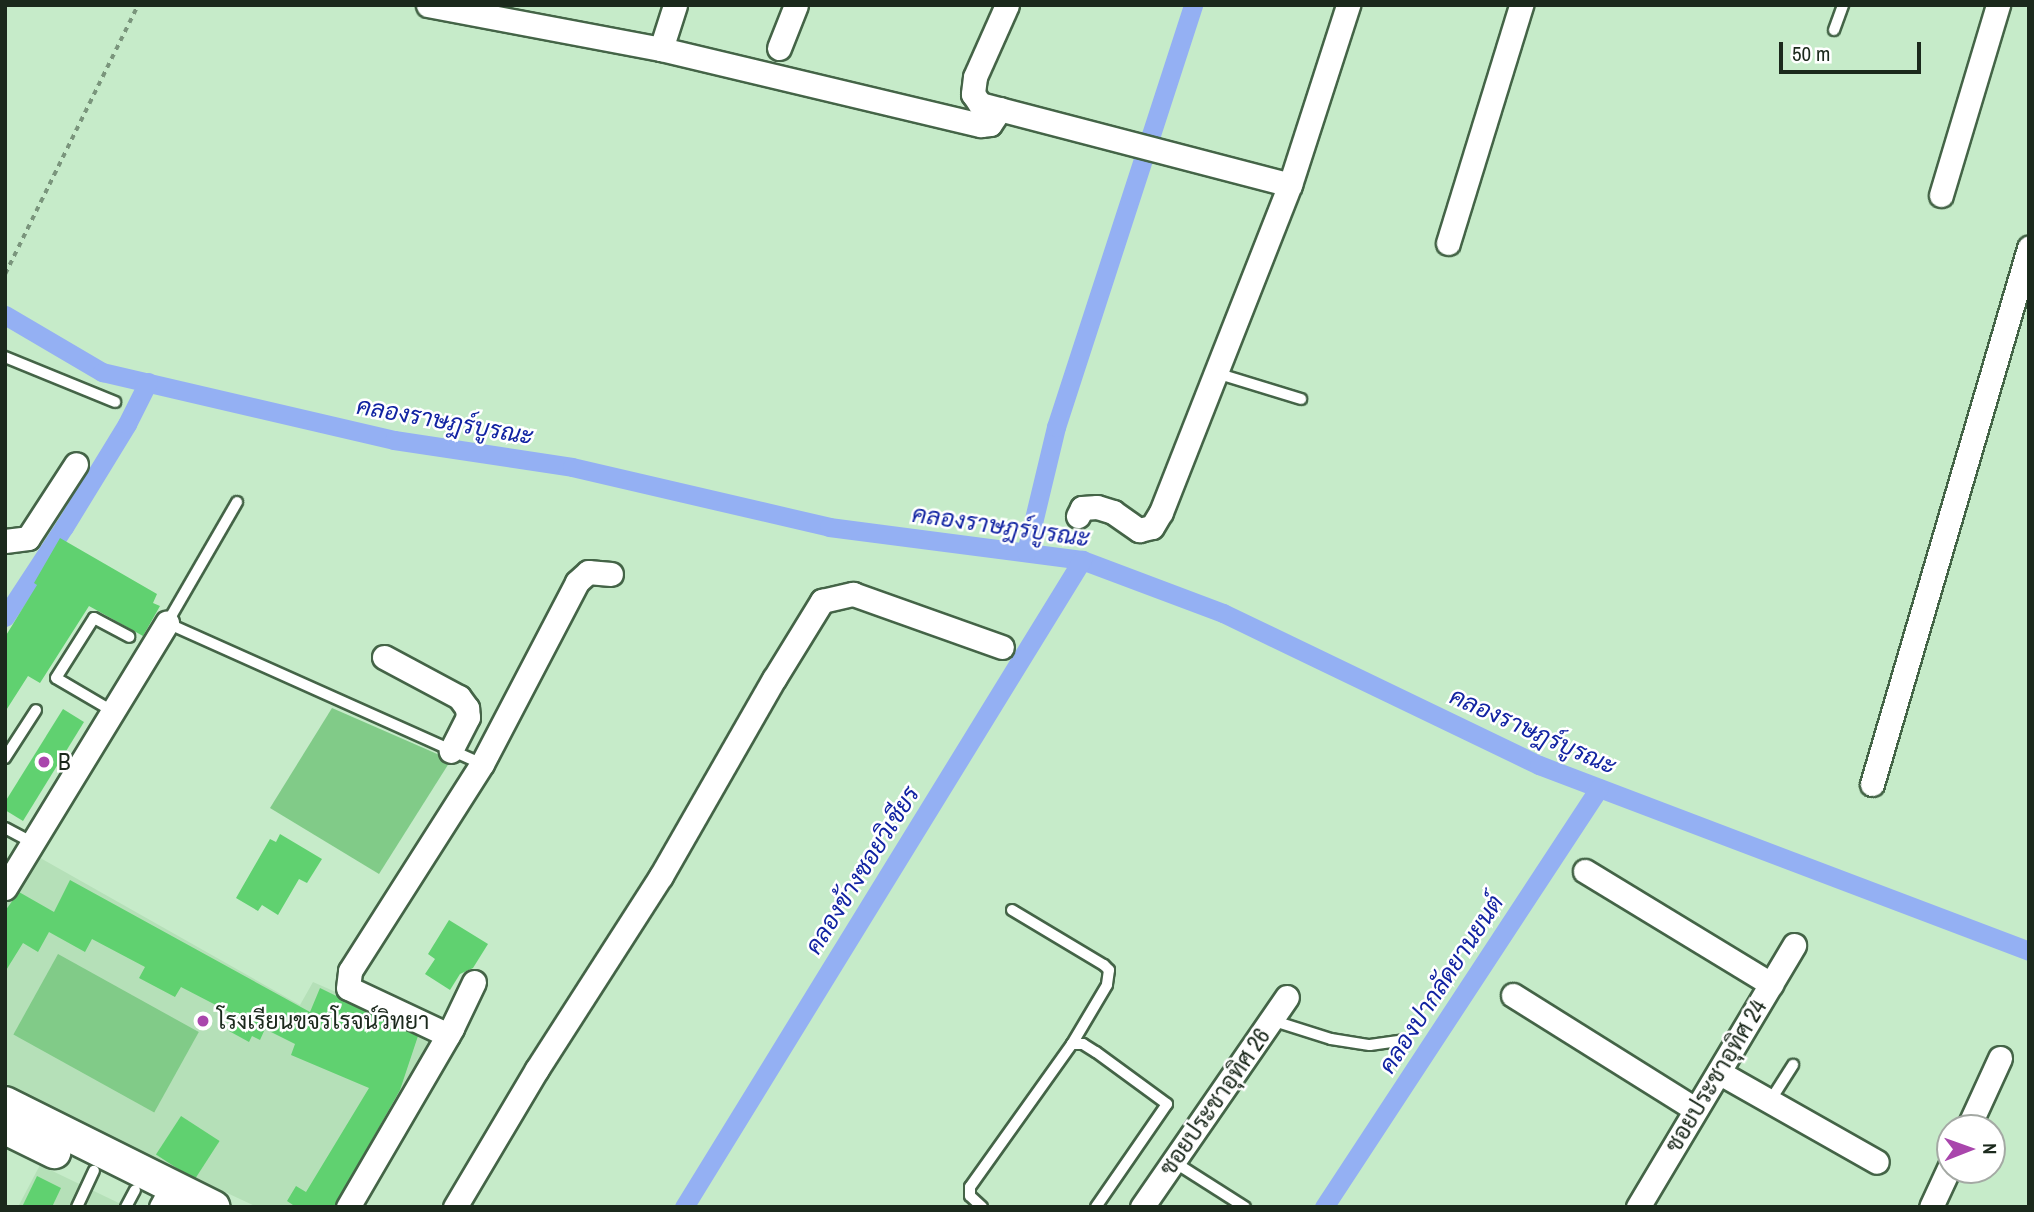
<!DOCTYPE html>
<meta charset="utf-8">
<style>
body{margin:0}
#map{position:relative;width:2034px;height:1212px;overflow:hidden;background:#c6ebc9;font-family:"Archivo Narrow",Sarabun,sans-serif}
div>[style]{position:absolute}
.built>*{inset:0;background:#b5e0b8}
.green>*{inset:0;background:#81cb88;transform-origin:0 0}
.canal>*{height:19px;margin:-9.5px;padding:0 9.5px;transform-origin:9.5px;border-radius:9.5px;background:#94b0f3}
.building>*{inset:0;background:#60d170;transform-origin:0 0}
.path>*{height:3.5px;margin-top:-1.75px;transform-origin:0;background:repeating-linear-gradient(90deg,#7a957c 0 5px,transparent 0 10px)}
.roads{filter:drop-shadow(2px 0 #446447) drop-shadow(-2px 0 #446447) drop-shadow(0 2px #446447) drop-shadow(0 -2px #446447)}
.lane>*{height:10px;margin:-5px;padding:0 5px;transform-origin:5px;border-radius:5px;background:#fff}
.street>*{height:23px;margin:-11.5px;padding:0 11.5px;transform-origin:11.5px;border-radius:11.5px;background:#fff}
.secondary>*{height:32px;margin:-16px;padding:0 16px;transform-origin:16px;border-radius:16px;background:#fff}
.dots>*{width:19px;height:19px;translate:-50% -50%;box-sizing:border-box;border:4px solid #fff;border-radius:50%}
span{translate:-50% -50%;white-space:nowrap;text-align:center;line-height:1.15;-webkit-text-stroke:5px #fff;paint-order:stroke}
.poi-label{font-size:23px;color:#1b291c}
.left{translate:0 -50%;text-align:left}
.street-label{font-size:23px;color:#1b291c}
.water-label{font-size:24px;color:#1123a2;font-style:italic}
.frame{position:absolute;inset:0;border:7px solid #1b291c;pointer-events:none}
.north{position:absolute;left:1936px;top:1114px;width:70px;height:70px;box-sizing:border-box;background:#fff;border:2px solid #a4a9a4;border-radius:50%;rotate:89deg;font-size:19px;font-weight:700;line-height:28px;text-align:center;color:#1b291c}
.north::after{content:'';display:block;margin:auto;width:24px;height:32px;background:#a946ac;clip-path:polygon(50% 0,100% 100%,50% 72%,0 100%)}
.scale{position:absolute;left:1779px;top:42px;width:142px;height:32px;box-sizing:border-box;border:4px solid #1b291c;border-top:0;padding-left:9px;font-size:21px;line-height:24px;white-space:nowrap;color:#1b291c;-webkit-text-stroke:5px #fff;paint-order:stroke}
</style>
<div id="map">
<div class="built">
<div style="clip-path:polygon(35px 855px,300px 1005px,313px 982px,438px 1037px,339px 1207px,257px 1207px,135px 1150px,5px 1083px,5px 901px)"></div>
<div style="clip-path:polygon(40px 1165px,127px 1207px,18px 1207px)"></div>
</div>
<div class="green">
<div style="clip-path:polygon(332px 708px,451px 760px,379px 874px,270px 808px)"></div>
<div style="left:58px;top:954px;width:161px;height:92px;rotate:29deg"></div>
</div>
<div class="canal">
<div style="left:5px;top:315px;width:113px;rotate:30.4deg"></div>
<div style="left:102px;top:372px;width:300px;rotate:13.1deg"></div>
<div style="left:394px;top:440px;width:180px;rotate:8.6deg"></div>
<div style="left:572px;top:467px;width:264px;rotate:13.1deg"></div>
<div style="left:829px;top:527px;width:255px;rotate:7.4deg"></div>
<div style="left:1082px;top:560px;width:151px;rotate:20.6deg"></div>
<div style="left:1223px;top:613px;width:351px;rotate:25.7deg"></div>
<div style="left:1539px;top:765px;width:524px;rotate:20.79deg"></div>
<div style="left:1026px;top:552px;width:129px;rotate:-76.5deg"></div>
<div style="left:1056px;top:427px;width:444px;rotate:-72deg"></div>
<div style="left:5px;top:617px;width:108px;rotate:-56.8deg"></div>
<div style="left:64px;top:527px;width:121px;rotate:-58.5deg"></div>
<div style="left:127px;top:424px;width:47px;rotate:-63.4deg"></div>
<div style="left:684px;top:1207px;width:760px;rotate:-58.4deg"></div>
<div style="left:1324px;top:1207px;width:501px;rotate:-56.72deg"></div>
</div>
<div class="building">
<div style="clip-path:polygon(60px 538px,157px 594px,153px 603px,160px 606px,143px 636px,89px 606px,40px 683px,28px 676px,5px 712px,5px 637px,37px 585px,34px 583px)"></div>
<div style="clip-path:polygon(63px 709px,84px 722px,23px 821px,5px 810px,5px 802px)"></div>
<div style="clip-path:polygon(280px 834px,322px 859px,307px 883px,299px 879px,278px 915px,262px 905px,258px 911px,236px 898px,270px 839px,276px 842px)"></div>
<div style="clip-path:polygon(70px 880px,310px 1012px,320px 988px,418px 1036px,400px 1090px,334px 1207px,296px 1207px,287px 1201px,296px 1186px,306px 1192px,369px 1088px,291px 1055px,295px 1044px,265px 1029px,260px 1040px,252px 1036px,249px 1042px,229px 1031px,237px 1016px,181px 987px,175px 997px,139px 978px,145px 967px,92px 939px,85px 952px,49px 932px,38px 952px,23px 943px,5px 972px,5px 911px,13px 900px,19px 892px,54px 912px)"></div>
<div style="clip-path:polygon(449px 920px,488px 944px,473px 968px,460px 974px,450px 990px,425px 974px,435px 959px,428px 954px)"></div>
<div style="left:181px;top:1116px;width:46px;height:46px;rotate:33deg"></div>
<div style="clip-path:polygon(37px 1176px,61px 1188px,52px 1207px,22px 1207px)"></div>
</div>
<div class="path">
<div style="left:5px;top:274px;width:300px;rotate:-63.7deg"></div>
</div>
<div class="roads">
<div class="lane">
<div style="left:1834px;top:30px;width:27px;rotate:-70deg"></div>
<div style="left:5px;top:357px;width:119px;rotate:22.2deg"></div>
<div style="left:1216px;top:373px;width:89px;rotate:17deg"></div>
<div style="left:237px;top:502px;width:140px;rotate:120deg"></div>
<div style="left:167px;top:623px;width:345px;rotate:24.1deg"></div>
<div style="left:114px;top:712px;width:67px;rotate:-149.6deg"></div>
<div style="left:56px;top:678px;width:71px;rotate:-57.7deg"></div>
<div style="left:94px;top:618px;width:40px;rotate:28deg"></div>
<div style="left:5px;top:758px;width:57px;rotate:-57.1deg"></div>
<div style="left:5px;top:828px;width:32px;rotate:28deg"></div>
<div style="left:1012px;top:910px;width:107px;rotate:30.9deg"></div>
<div style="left:1104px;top:965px;width:7px;rotate:45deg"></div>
<div style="left:1109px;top:970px;width:15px;rotate:98deg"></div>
<div style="left:1107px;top:985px;width:69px;rotate:120.7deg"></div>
<div style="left:1271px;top:1020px;width:63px;rotate:17.6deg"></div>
<div style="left:1331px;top:1039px;width:39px;rotate:9deg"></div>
<div style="left:1370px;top:1045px;width:34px;rotate:-8deg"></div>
<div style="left:1770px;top:1101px;width:43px;rotate:-57.4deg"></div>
<div style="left:1174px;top:1162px;width:84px;rotate:32.4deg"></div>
<div style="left:77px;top:1207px;width:40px;rotate:-65deg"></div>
<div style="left:126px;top:1207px;width:19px;rotate:-62deg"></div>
<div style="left:982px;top:1207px;width:16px;rotate:-137deg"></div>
<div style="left:970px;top:1196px;width:9px;rotate:-90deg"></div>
<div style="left:970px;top:1187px;width:176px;rotate:-54.5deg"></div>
<div style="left:1072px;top:1044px;width:11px"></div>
<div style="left:1083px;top:1044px;width:15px;rotate:32deg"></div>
<div style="left:1096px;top:1052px;width:88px;rotate:36.2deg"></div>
<div style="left:1167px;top:1104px;width:125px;rotate:124.6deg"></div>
</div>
<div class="street">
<div style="left:428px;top:5px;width:237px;rotate:10.7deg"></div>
<div style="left:661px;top:49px;width:329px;rotate:13.4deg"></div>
<div style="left:981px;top:125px;width:9px;rotate:-6deg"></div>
<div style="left:990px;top:124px;width:18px;rotate:-56deg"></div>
<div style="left:1007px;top:5px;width:79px;rotate:114deg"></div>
<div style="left:975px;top:77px;width:17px;rotate:97deg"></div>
<div style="left:973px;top:94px;width:12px;rotate:55deg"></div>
<div style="left:980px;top:104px;width:320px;rotate:14.6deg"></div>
<div style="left:779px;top:48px;width:46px;rotate:-68.4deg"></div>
<div style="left:661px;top:49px;width:46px;rotate:-72.3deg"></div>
<div style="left:1941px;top:195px;width:198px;rotate:-73.3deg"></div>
<div style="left:1448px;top:243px;width:249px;rotate:-72.9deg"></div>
<div style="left:1078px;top:516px;width:9px;rotate:-63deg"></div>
<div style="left:1082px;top:508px;width:15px;rotate:-4deg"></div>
<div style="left:1097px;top:507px;width:17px;rotate:17deg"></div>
<div style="left:1113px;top:512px;width:32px;rotate:35deg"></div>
<div style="left:1139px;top:530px;width:13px;rotate:-13deg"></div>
<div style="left:1152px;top:527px;width:17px;rotate:-59deg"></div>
<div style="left:1161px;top:512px;width:352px;rotate:-68.5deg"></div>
<div style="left:1290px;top:185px;width:189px;rotate:-72.1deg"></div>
<div style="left:5px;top:541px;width:23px;rotate:-7deg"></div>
<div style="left:28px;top:538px;width:88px;rotate:-57deg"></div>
<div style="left:384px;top:657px;width:85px;rotate:28.1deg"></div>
<div style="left:459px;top:697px;width:14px;rotate:54deg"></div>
<div style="left:467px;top:708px;width:9px;rotate:84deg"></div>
<div style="left:468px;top:717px;width:38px;rotate:117deg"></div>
<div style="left:1872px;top:784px;width:559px;rotate:-73.67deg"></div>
<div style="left:1585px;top:871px;width:218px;rotate:31.3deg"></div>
<div style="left:5px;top:888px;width:311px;rotate:-58.6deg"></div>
<div style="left:1513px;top:995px;width:215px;rotate:32.1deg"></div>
<div style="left:448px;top:1035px;width:110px;rotate:-154.8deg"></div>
<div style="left:348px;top:988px;width:17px;rotate:-83deg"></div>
<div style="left:350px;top:971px;width:246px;rotate:-57.5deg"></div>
<div style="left:482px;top:764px;width:205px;rotate:-62.4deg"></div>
<div style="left:577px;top:582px;width:15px;rotate:-42deg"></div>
<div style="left:588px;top:572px;width:23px;rotate:5deg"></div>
<div style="left:1720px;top:1073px;width:180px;rotate:29.5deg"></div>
<div style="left:1968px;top:1128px;width:77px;rotate:-65.4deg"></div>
<div style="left:161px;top:1207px;width:23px;rotate:-61deg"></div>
<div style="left:348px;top:1207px;width:207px;rotate:-59.8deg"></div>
<div style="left:452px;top:1028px;width:51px;rotate:-64.4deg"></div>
<div style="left:455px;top:1207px;width:161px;rotate:-59.3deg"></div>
<div style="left:537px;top:1069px;width:229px;rotate:-57.3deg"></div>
<div style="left:661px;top:876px;width:227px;rotate:-60.2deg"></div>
<div style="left:774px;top:679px;width:92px;rotate:-58.4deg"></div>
<div style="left:822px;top:601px;width:32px;rotate:-13deg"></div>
<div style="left:853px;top:594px;width:158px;rotate:19.6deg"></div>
<div style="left:1142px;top:1207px;width:255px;rotate:-55.4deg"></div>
<div style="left:1638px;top:1207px;width:305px;rotate:-59.2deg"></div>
<div style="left:1931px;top:1207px;width:45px;rotate:-65.1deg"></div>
</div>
<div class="secondary">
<div style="left:5px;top:1103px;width:233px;rotate:26.5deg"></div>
<div style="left:5px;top:1128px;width:55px;rotate:26.1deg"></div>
</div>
</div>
<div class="dots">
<div style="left:44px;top:762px;background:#a946ac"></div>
<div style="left:203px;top:1021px;background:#a946ac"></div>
</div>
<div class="poi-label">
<span class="left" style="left:58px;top:762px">B</span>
<span class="left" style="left:217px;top:1021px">โรงเรียนขจรโรจน์วิทยา</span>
</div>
<div class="street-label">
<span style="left:1716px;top:1076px;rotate:-59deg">ซอยประชาอุทิศ 24</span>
<span style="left:1215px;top:1102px;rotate:-55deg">ซอยประชาอุทิศ 26</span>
</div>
<div class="water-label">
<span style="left:445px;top:421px;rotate:10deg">คลองราษฎร์บูรณะ</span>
<span style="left:1001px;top:526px;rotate:8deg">คลองราษฎร์บูรณะ</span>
<span style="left:1533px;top:731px;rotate:24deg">คลองราษฎร์บูรณะ</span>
<span style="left:862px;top:870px;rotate:-58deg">คลองข้างซอยวิเชียร</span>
<span style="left:1441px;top:984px;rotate:-57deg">คลองปากลัดยานยนต์</span>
</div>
<div class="frame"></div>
<div class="north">N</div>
<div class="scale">50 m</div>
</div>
